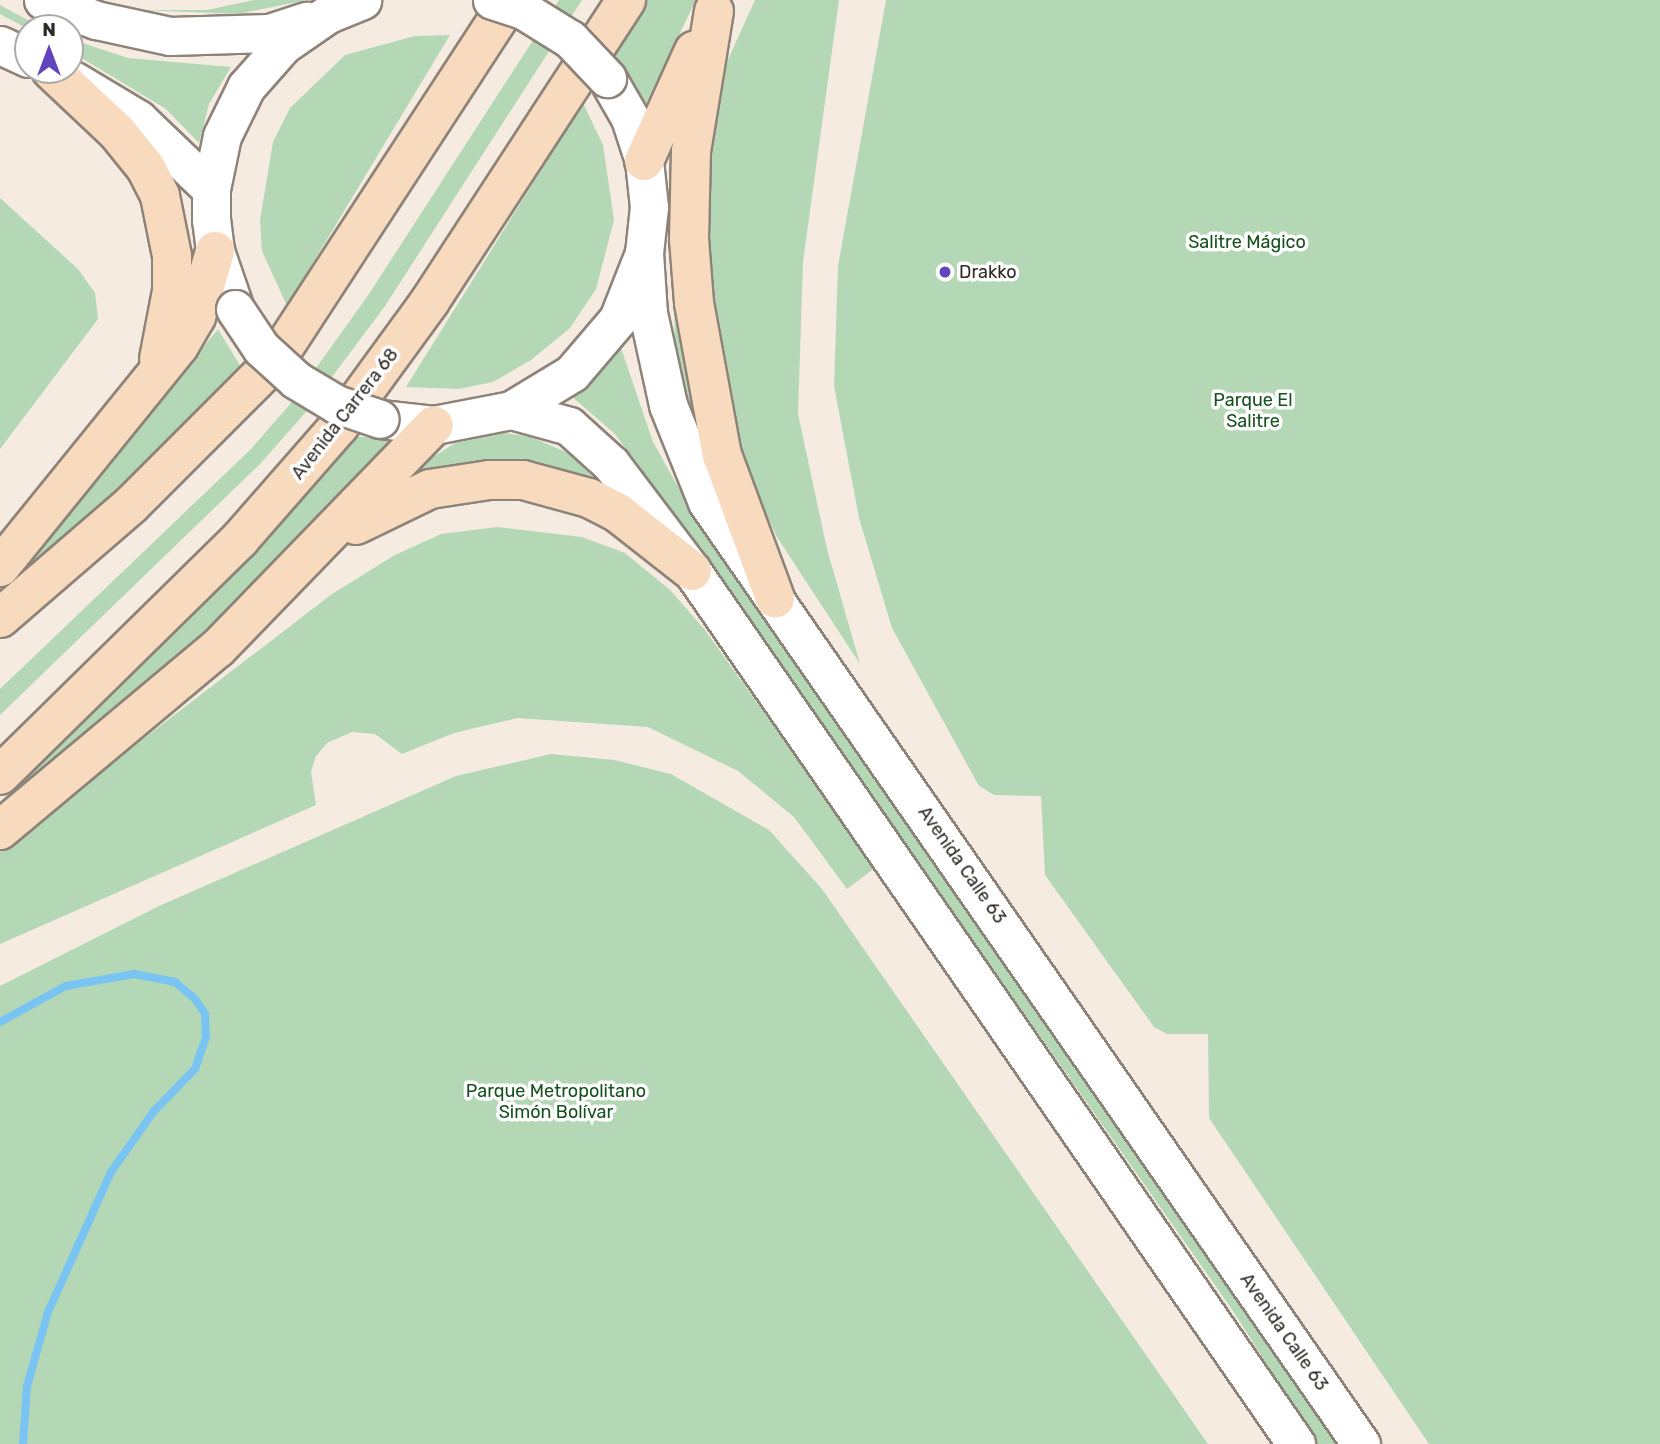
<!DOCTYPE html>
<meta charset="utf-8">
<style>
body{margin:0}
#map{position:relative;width:1660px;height:1444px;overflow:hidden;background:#f6ebe0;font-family:Rubik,sans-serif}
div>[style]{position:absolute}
.green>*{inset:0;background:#b4d8b5}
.stream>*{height:8px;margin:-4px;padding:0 4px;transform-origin:4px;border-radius:4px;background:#7ac4f3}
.roads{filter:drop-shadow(2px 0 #8d8379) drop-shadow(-2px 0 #8d8379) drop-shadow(0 2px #8d8379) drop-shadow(0 -2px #8d8379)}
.secondary>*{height:37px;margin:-18.5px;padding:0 18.5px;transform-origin:18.5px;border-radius:18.5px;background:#fff}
.primary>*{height:38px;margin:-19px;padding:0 19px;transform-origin:19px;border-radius:19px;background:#f8dbbe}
.bridges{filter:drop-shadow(2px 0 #8d8379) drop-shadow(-2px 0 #8d8379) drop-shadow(0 2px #8d8379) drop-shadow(0 -2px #8d8379)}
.secondary-bridge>*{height:37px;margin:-18.5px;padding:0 18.5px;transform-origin:18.5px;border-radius:18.5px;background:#fff}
.dots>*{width:19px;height:19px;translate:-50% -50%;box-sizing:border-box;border:4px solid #fff;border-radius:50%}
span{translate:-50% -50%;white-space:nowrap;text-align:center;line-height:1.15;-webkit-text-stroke:7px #fff;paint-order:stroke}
.park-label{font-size:18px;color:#14511c}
.poi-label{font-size:18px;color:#2e2a26}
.left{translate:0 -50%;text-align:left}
.street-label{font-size:18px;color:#2e2a26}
.north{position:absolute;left:14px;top:14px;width:70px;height:70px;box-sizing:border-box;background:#fff;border:2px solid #abaaa8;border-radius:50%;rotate:0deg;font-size:19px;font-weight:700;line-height:28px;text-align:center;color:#2e2a26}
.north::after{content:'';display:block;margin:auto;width:24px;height:32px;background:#6045be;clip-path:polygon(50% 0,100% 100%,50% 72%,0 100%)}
</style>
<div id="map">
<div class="green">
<div style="clip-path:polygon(254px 0,307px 0,238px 14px,140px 10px,207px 10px)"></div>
<div style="clip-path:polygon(559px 0,582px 0,385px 306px,305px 413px,261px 463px,0 715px,0 689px,251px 449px,291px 403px,369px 294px)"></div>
<div style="clip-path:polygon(646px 0,696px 0,646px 103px,613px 53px)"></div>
<div style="clip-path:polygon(755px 0,839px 0,803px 262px,798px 414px,827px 549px,860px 664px,777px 537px,744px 464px,707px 309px,707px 135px,716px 86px)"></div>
<div style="clip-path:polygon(886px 0,1660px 0,1660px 1444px,1429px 1444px,1209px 1118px,1208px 1034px,1167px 1034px,1154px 1027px,1045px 875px,1041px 796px,994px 795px,979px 786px,892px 628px,859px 518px,834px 386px,838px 266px)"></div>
<div style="clip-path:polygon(0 5px,35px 24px,45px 28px,28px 29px,0 14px)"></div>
<div style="clip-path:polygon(450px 35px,287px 306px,262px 251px,260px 220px,273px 142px,290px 108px,345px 55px,415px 36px)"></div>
<div style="clip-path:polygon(70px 39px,128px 58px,231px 67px,209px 104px,199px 143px,166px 109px,70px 51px)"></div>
<div style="clip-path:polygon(583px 103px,603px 145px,614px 220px,596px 289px,570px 328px,531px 360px,493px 382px,459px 389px,406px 387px)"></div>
<div style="clip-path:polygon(0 198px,78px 269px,95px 293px,98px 319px,0 449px)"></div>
<div style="clip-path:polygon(673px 222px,683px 358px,701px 443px,675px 361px)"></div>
<div style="clip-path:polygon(218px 329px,241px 367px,133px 478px,0 599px)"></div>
<div style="clip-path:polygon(620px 345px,653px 442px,685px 499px,1342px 1444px,1318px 1444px,1231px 1308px,671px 510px,615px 434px,570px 395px,607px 366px)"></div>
<div style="clip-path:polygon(505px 433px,531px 437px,568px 453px,604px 488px,401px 488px,421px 465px,455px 443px)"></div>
<div style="clip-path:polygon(354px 436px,394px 440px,345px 496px,159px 679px,18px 787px,260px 546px)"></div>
<div style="clip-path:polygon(497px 527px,582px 537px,625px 553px,670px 590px,705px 630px,875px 868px,847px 889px,794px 817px,738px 771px,648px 727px,517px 718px,454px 733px,402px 754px,375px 734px,352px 732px,327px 743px,316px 756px,311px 772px,316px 805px,0 944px,0 849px,332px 594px,395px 555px,441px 534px)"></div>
<div style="clip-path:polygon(551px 754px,614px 760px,671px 774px,769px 830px,822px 889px,1208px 1444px,0 1444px,0 986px,159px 906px,456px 776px)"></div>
</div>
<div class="stream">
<div style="left:0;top:1022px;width:75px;rotate:-28.6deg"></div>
<div style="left:66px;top:986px;width:69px;rotate:-10deg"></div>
<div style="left:134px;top:974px;width:42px;rotate:11deg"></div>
<div style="left:175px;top:982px;width:26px;rotate:40deg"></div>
<div style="left:195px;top:999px;width:18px;rotate:56deg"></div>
<div style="left:205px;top:1014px;width:23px;rotate:88deg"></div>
<div style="left:206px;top:1037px;width:34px;rotate:109deg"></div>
<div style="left:195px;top:1069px;width:59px;rotate:134.3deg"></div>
<div style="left:154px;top:1111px;width:75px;rotate:125.2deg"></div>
<div style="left:111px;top:1172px;width:154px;rotate:114.2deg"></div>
<div style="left:48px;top:1312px;width:77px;rotate:105.8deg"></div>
<div style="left:27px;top:1386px;width:58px;rotate:93.9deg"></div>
</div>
<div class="roads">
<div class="secondary">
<div style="left:43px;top:0;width:57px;rotate:20.7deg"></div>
<div style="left:96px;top:20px;width:76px;rotate:12.2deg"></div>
<div style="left:170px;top:36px;width:99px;rotate:-1.7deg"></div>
<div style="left:269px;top:33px;width:40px;rotate:-18deg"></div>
<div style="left:0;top:45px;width:31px;rotate:25deg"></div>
<div style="left:73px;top:80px;width:76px;rotate:31deg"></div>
<div style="left:138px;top:119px;width:101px;rotate:43.8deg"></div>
<div style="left:644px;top:253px;width:60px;rotate:86.2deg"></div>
<div style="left:648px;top:313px;width:94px;rotate:77.7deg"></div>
<div style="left:668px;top:405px;width:105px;rotate:68.1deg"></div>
<div style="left:707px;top:502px;width:1147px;rotate:55.23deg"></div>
<div style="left:235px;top:309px;width:61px;rotate:-109deg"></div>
<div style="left:215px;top:251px;width:31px;rotate:-97deg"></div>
<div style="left:211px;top:220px;width:31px;rotate:-90deg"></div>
<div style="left:211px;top:189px;width:54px;rotate:-78.3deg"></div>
<div style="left:222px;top:136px;width:55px;rotate:-63.9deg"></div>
<div style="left:246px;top:87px;width:56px;rotate:-48.6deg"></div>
<div style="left:283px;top:45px;width:55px;rotate:-34.6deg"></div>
<div style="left:328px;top:14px;width:37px;rotate:-22deg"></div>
<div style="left:511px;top:410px;width:60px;rotate:15.4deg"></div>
<div style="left:569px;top:426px;width:57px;rotate:42.1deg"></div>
<div style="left:611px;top:464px;width:134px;rotate:52.9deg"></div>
<div style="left:692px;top:571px;width:1062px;rotate:55.32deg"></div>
<div style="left:380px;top:419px;width:54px;rotate:6.3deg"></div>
<div style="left:434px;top:425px;width:78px;rotate:-11deg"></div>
<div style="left:511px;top:410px;width:71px;rotate:-31.2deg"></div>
<div style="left:572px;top:373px;width:71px;rotate:-49.6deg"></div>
<div style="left:618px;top:319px;width:71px;rotate:-68.5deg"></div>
<div style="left:644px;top:253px;width:46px;rotate:-83.8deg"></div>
<div style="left:649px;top:207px;width:46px;rotate:-96.2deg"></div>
<div style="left:644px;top:161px;width:45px;rotate:-108deg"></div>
<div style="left:630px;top:118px;width:46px;rotate:-119.9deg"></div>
</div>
<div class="primary">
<div style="left:714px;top:11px;width:142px;rotate:99.3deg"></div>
<div style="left:691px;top:151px;width:88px;rotate:91.3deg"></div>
<div style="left:689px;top:239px;width:64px;rotate:85.5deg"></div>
<div style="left:694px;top:303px;width:155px;rotate:79.6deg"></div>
<div style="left:722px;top:455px;width:153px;rotate:69.7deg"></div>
<div style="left:51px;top:70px;width:91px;rotate:43.2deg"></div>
<div style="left:117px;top:132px;width:46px;rotate:51.1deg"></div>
<div style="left:146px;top:168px;width:31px;rotate:63deg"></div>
<div style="left:160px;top:196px;width:61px;rotate:78.7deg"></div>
<div style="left:172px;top:256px;width:35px;rotate:90deg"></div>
<div style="left:172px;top:291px;width:69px;rotate:100.8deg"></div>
<div style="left:644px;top:161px;width:121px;rotate:-65.6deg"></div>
<div style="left:356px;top:525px;width:82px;rotate:-25.9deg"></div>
<div style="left:430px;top:489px;width:60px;rotate:-8.7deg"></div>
<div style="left:489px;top:480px;width:34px"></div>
<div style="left:523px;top:480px;width:68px;rotate:15.3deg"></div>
<div style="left:589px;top:498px;width:33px;rotate:27deg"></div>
<div style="left:618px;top:513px;width:94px;rotate:38.1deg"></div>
<div style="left:0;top:567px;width:284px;rotate:-51deg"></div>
<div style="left:179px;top:346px;width:34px;rotate:-60deg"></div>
<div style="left:196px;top:317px;width:69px;rotate:-73.9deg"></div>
<div style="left:0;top:618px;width:174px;rotate:-40.8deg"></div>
<div style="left:132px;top:504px;width:202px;rotate:-45deg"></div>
<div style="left:275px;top:361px;width:431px;rotate:-56.9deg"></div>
<div style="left:0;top:775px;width:338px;rotate:-44.5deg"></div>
<div style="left:241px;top:538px;width:149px;rotate:-48.8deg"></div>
<div style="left:339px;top:426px;width:155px;rotate:-53.9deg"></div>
<div style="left:430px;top:301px;width:359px;rotate:-56.9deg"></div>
<div style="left:0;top:830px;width:284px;rotate:-39.9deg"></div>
<div style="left:218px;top:648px;width:310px;rotate:-45.9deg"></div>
</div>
</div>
<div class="bridges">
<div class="secondary-bridge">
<div style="left:492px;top:0;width:33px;rotate:18deg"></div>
<div style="left:523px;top:10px;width:55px;rotate:31.7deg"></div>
<div style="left:570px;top:39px;width:54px;rotate:46.5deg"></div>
<div style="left:235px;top:309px;width:47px;rotate:56.3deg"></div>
<div style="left:261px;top:348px;width:47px;rotate:42.4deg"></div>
<div style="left:296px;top:380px;width:47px;rotate:31deg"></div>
<div style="left:336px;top:404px;width:46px;rotate:18.8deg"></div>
</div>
</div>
<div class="dots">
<div style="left:945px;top:272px;background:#6045be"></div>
</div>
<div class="park-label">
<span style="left:1247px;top:242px">Salitre Mágico</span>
<span style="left:1253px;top:411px">Parque El<br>Salitre</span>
<span style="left:556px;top:1102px">Parque Metropolitano<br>Simón Bolívar</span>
</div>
<div class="poi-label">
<span class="left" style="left:959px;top:272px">Drakko</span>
</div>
<div class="street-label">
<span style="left:345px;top:414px;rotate:-52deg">Avenida Carrera 68</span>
<span style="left:962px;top:865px;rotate:55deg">Avenida Calle 63</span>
<span style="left:1284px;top:1332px;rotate:55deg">Avenida Calle 63</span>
</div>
<div class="north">N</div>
</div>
